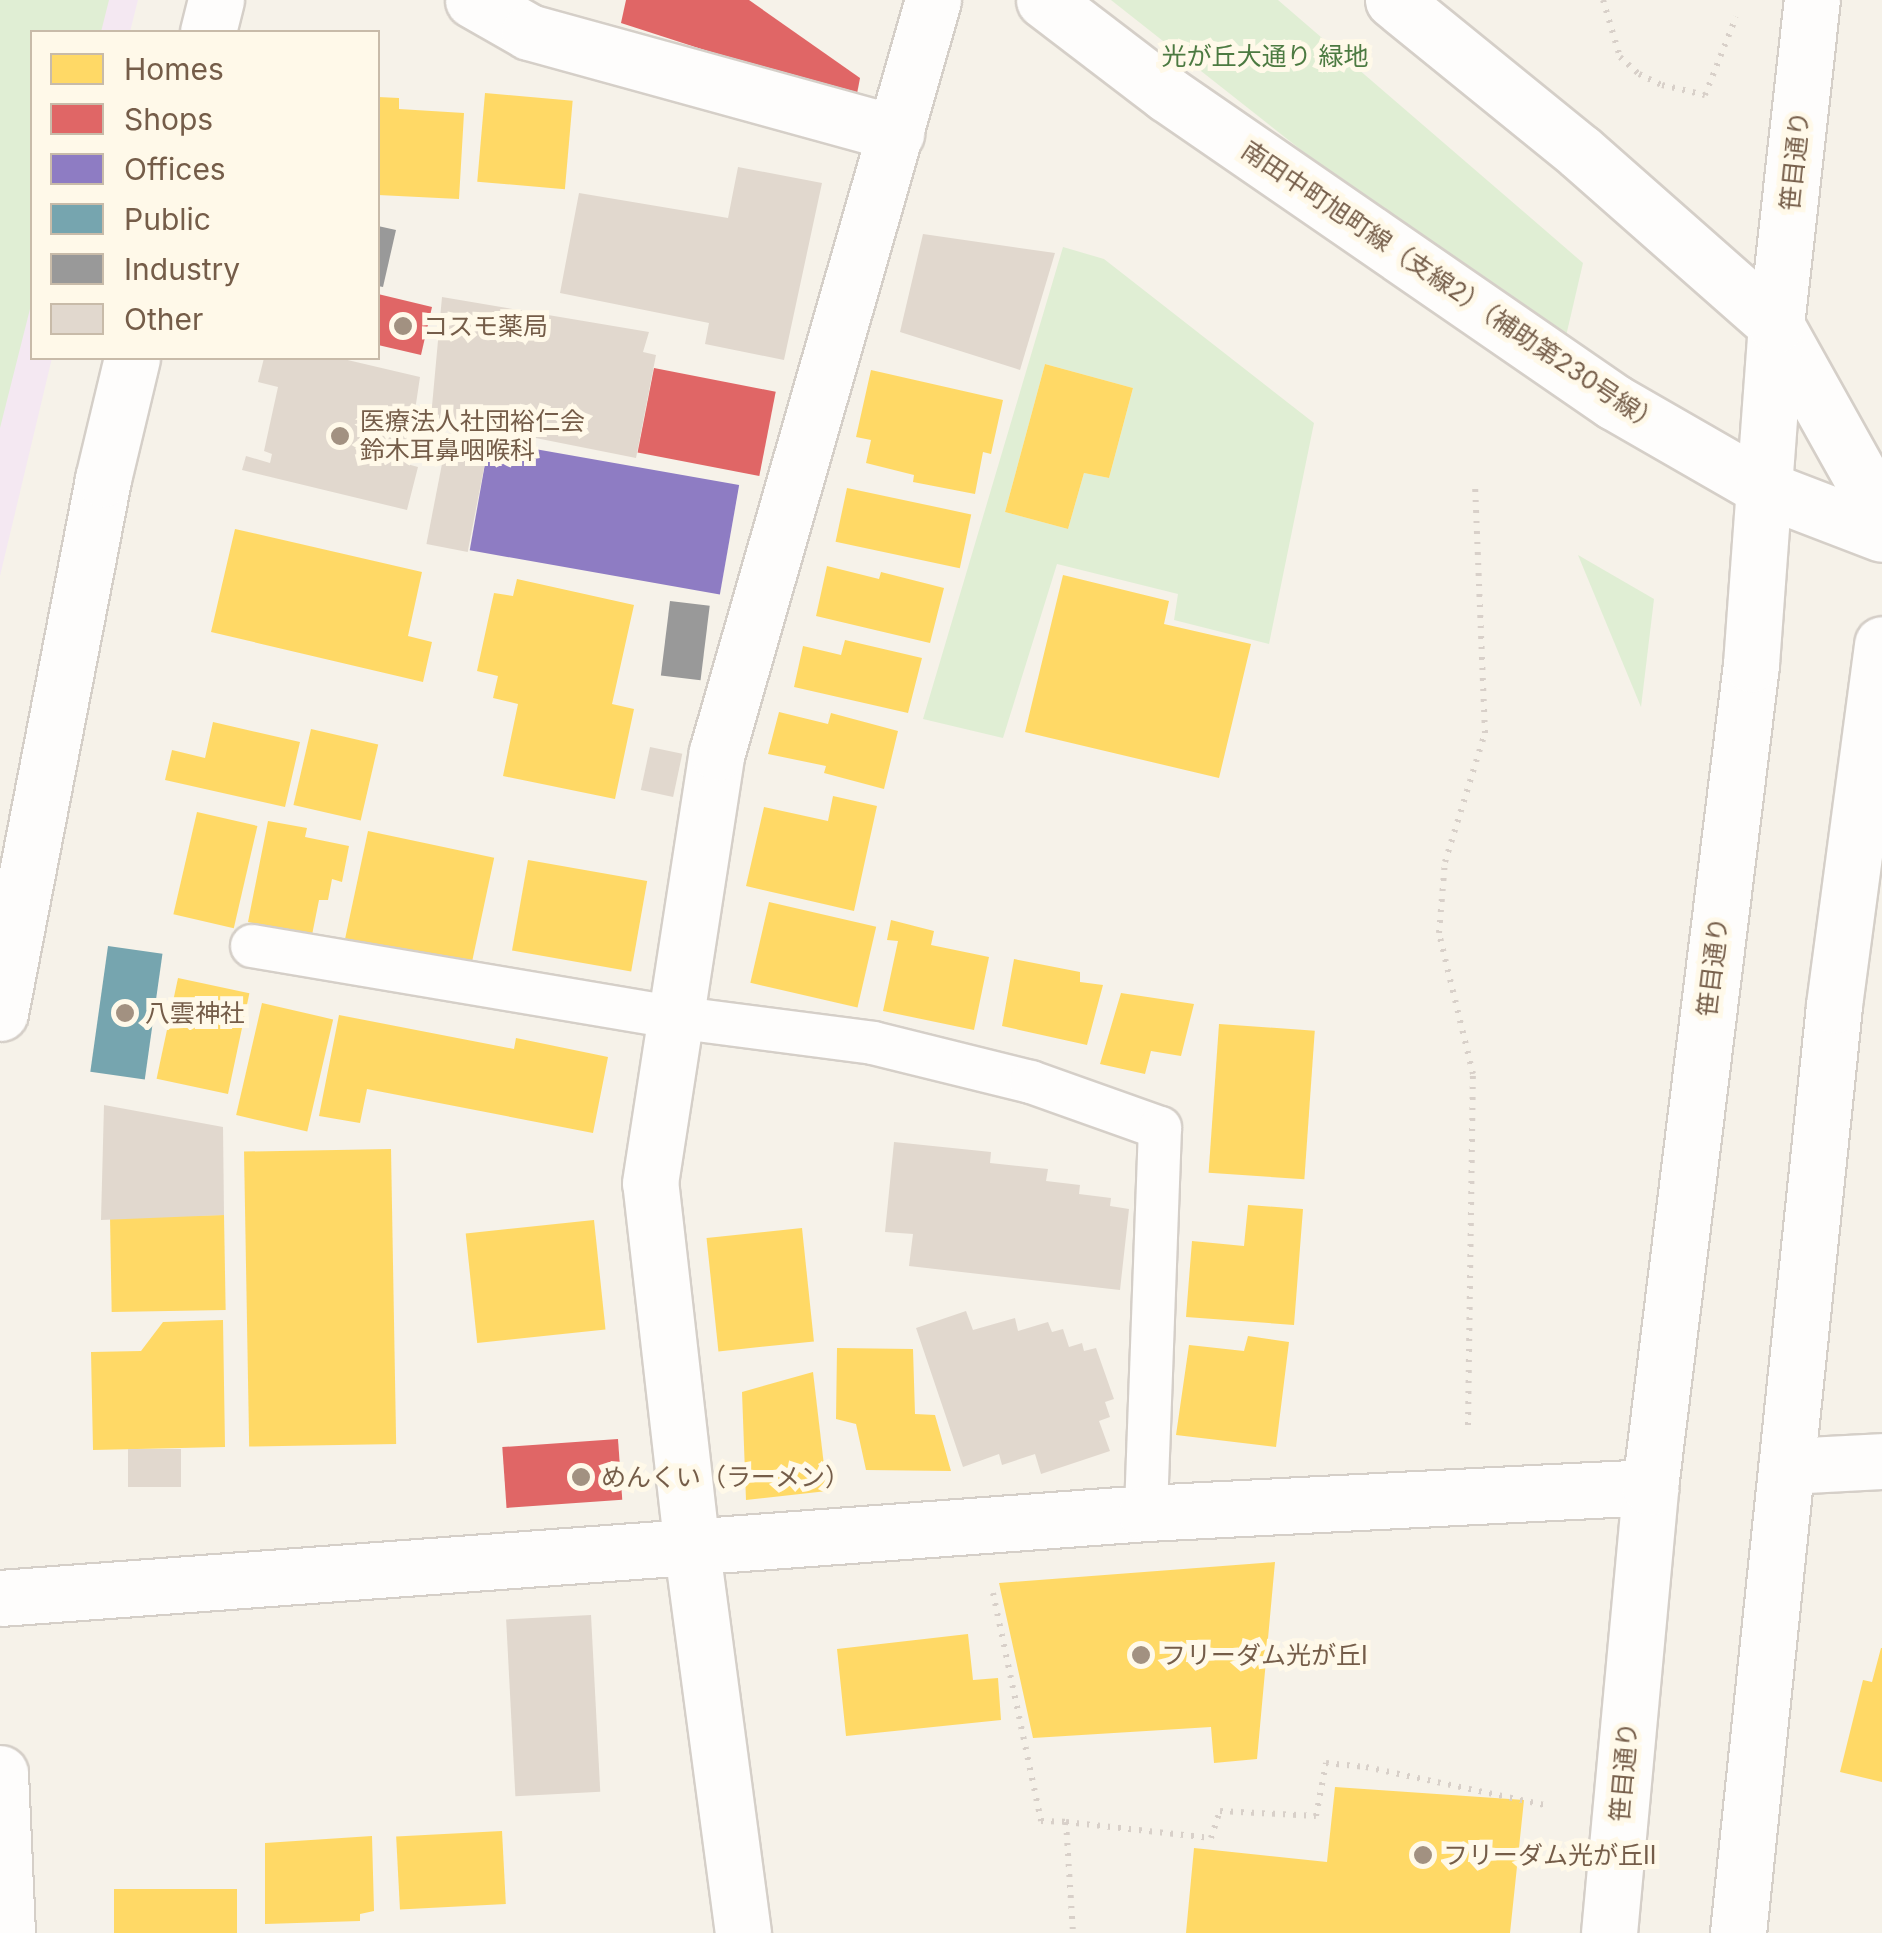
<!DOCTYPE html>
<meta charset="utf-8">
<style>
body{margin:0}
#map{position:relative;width:1882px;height:1933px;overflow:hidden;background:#f6f2e9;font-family:Inter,"Noto Sans JP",sans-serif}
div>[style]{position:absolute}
.education>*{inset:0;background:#f4e8f2}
.green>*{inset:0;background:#e0eed4}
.homes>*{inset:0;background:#ffd966;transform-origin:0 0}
.shops>*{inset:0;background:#e06666;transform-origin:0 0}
.offices>*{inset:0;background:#8e7cc3;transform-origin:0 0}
.public>*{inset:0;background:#76a5af;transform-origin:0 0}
.industry>*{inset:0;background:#999;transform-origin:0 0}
.building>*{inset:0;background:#e1d8ce;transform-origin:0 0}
.path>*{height:6px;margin-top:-3px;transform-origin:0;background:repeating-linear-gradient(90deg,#d8d0c9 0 2.5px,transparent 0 10.5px)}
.roads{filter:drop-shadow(2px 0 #d5cfc8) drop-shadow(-2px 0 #d5cfc8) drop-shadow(0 2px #d5cfc8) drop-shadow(0 -2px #d5cfc8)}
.lane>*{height:42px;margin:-21px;padding:0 21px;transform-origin:21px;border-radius:21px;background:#fefdfc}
.street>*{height:55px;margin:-27.5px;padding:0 27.5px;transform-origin:27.5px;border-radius:27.5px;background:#fefdfc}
.secondary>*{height:55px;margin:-27.5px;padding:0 27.5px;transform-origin:27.5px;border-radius:27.5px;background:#fefdfc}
.dots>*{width:28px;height:28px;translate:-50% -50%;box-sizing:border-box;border:5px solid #fff9e9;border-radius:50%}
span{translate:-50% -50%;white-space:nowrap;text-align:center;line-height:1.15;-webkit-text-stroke:10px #fff9e9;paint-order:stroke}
.park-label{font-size:25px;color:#4c7a41}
.street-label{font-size:25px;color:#755d49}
.poi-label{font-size:25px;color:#755d49}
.left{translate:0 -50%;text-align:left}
.legend{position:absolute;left:30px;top:30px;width:350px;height:330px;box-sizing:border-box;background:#fff9e9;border:2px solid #c8bba9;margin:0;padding:12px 18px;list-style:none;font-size:30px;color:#755d49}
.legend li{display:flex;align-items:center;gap:20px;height:50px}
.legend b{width:50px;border:2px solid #c8bba9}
</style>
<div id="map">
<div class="education">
<div style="clip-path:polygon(0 0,138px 0,130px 32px,32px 32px,32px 358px,52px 358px,0 576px)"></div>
</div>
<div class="green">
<div style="clip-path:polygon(0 0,109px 0,101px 32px,32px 32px,32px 301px,0 428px)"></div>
<div style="clip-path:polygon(1111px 0,1278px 0,1583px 263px,1566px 336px,1414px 239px)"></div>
<div style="clip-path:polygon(evenodd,1063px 247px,1104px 259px,1314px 423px,1269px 644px,1174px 620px,1178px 594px,1057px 564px,1003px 738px,923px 719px,1063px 247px,1045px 364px,1133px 388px,1109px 478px,1084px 473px,1068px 529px,1005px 512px,1045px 364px)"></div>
<div style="clip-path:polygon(1578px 555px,1654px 599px,1641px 707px)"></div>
</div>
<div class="homes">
<div style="left:485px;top:93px;width:88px;height:89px;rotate:5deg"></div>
<div style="clip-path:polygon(378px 97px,399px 98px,399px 109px,464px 113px,459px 199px,378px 195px)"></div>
<div style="clip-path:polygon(1045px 364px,1133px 388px,1109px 478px,1084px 473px,1068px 529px,1005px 512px)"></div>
<div style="clip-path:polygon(871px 370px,1003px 400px,991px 454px,983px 452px,975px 494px,913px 482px,914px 475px,866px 463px,871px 440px,856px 437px)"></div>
<div style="left:847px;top:488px;width:127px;height:55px;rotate:12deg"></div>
<div style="clip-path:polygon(235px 529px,422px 572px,408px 636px,432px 642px,423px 682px,211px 632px)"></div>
<div style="clip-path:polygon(827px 566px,879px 579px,881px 572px,944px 588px,930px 643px,816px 616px)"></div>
<div style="clip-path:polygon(1063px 575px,1169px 601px,1164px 624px,1251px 644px,1219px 778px,1025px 732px)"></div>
<div style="clip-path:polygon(517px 579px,634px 605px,612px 704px,634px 709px,615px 799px,503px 776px,518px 704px,493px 698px,498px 676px,477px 671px,494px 593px,513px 596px)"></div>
<div style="clip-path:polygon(845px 640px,922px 658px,908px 713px,794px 687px,803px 646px,841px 655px)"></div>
<div style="clip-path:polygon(779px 712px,828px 724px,831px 713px,898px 731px,884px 789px,824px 773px,826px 766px,768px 754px)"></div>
<div style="clip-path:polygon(213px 722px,300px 742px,285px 807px,165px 780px,172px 750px,205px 758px)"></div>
<div style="left:311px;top:729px;width:69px;height:78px;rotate:13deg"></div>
<div style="clip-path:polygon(833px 796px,877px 806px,854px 911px,746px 886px,764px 807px,828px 821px)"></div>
<div style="left:197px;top:812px;width:62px;height:105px;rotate:13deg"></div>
<div style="clip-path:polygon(268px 821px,307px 828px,305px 837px,349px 846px,342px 882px,332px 879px,328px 900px,319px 900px,312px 935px,248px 922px)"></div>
<div style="left:368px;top:831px;width:129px;height:112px;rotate:12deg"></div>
<div style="left:528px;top:860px;width:121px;height:92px;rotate:10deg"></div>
<div style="left:769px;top:902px;width:110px;height:83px;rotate:13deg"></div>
<div style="clip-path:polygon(891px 920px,934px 931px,931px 945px,989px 957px,974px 1030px,883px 1011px,898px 941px,887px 940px)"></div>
<div style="clip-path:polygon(1014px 959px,1080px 972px,1080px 982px,1103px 985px,1087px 1045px,1002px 1026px)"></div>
<div style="left:178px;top:978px;width:73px;height:103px;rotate:12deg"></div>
<div style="clip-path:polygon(1121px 993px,1194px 1004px,1181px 1056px,1151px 1051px,1145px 1074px,1100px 1064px)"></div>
<div style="left:262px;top:1003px;width:73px;height:115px;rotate:13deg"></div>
<div style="clip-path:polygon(339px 1015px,514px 1049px,516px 1038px,608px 1057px,593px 1133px,367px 1089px,360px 1123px,319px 1116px)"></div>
<div style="left:1219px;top:1024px;width:96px;height:149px;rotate:4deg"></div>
<div style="left:391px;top:1149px;width:295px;height:147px;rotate:89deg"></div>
<div style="clip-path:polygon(1248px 1205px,1303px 1209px,1294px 1325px,1186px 1317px,1192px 1241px,1244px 1246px)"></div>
<div style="left:224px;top:1215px;width:95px;height:114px;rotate:89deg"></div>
<div style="left:594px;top:1220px;width:110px;height:129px;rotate:84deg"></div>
<div style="left:802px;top:1228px;width:114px;height:96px;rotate:84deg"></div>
<div style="clip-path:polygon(223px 1320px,225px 1447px,93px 1450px,91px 1352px,141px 1351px,163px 1322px)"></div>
<div style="clip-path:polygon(1248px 1336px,1289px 1342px,1276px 1447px,1176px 1435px,1189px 1345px,1244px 1351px)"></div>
<div style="clip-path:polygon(837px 1348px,913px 1349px,915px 1414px,935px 1415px,951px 1471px,866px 1470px,856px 1424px,836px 1419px)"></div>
<div style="clip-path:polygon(813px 1372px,827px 1491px,746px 1500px,742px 1392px)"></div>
<div style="clip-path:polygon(1275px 1562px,1257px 1759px,1214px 1763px,1211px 1727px,1033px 1738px,999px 1583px)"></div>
<div style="clip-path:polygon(968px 1634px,973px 1680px,998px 1678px,1001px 1720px,846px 1736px,837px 1649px)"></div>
<div style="clip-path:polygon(1881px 1648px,1882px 1648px,1882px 1782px,1840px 1772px,1863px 1680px,1872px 1682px)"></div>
<div style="clip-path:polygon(1335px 1787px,1524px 1800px,1510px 1933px,1186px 1933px,1194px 1848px,1327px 1862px)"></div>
<div style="left:502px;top:1831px;width:73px;height:106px;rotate:87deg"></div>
<div style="clip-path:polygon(372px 1836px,374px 1911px,360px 1914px,360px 1921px,265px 1924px,265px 1843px)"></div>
<div style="left:114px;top:1889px;width:123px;height:44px"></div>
</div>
<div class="shops">
<div style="clip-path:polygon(626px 0,749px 0,860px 78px,856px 99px,621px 23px)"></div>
<div style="clip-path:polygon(378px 294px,432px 307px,421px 355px,378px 345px)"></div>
<div style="left:654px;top:368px;width:124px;height:86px;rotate:11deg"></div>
<div style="left:618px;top:1439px;width:61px;height:116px;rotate:86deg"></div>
</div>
<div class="offices">
<div style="left:489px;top:441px;width:254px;height:111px;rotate:10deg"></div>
</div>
<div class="public">
<div style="left:108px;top:946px;width:55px;height:127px;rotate:8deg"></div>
</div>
<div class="industry">
<div style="clip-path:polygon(378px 226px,396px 230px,383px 287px,378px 286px)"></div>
<div style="left:670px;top:601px;width:40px;height:75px;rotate:7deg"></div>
</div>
<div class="building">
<div style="clip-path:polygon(738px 167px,822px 183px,784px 360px,705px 344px,709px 323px,560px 293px,579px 193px,728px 218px)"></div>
<div style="clip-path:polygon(923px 234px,1055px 253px,1020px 370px,900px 332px)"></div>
<div style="clip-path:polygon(442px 297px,649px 332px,643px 352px,656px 355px,636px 458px,431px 417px)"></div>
<div style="clip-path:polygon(264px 358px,339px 358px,420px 377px,407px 464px,418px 467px,407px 510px,242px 470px,246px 456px,270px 463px,272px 454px,264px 451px,278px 387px,258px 382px)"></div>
<div style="left:448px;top:433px;width:42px;height:113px;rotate:11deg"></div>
<div style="left:650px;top:747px;width:33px;height:44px;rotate:12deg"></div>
<div style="clip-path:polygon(104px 1105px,223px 1127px,224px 1215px,101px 1220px)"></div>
<div style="clip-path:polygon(894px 1142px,991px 1152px,990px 1163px,1048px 1169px,1046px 1181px,1080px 1185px,1079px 1194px,1111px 1198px,1110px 1206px,1129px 1209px,1120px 1290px,909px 1266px,913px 1234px,885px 1232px)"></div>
<div style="clip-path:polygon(966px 1311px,973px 1330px,1015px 1318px,1018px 1331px,1048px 1322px,1052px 1332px,1063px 1329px,1069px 1347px,1082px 1343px,1084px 1351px,1096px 1348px,1114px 1399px,1105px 1402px,1110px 1417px,1099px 1421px,1110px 1451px,1041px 1474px,1035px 1454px,1002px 1465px,999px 1454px,963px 1467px,916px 1328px)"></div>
<div style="left:128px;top:1449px;width:53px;height:38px"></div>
<div style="left:591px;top:1615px;width:177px;height:85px;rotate:87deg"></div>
</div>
<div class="path">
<div style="left:1603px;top:0;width:59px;rotate:73.4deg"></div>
<div style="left:1620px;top:57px;width:25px;rotate:42deg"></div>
<div style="left:1639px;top:74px;width:25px;rotate:26deg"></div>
<div style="left:1662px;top:85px;width:44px;rotate:13.1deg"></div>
<div style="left:1705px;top:95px;width:84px;rotate:-68.3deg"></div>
<div style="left:1468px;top:1425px;width:351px;rotate:-89.2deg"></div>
<div style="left:1473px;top:1074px;width:145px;rotate:-103.6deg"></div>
<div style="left:1439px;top:933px;width:71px;rotate:-85.2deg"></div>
<div style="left:1445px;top:862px;width:135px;rotate:-72.8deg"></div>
<div style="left:1485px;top:733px;width:247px;rotate:-92.3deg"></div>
<div style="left:993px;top:1593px;width:233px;rotate:78.1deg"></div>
<div style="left:1041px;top:1821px;width:25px;rotate:2deg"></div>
<div style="left:1066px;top:1822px;width:111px;rotate:86.4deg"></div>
<div style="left:1066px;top:1822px;width:146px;rotate:6.3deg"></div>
<div style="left:1211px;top:1838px;width:28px;rotate:-72deg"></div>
<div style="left:1220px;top:1811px;width:96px;rotate:3deg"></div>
<div style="left:1316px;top:1816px;width:54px;rotate:-79.3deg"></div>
<div style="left:1326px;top:1763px;width:40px;rotate:5.7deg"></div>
<div style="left:1366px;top:1767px;width:188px;rotate:12deg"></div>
</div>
<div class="roads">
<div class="lane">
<div style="left:252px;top:946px;width:428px;rotate:9.6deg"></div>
<div style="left:674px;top:1017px;width:201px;rotate:7.4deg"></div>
<div style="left:873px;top:1043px;width:163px;rotate:13.9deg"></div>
<div style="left:1031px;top:1082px;width:137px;rotate:19.6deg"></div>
<div style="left:1160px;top:1128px;width:385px;rotate:92.1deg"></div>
</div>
<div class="street">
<div style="left:473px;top:0;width:64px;rotate:29.7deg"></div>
<div style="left:529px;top:32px;width:381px;rotate:15.4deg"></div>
<div style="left:1787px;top:1466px;width:95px;rotate:-3deg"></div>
<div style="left:0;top:1598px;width:1149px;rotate:-4.24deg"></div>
<div style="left:1146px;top:1513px;width:505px;rotate:-2.95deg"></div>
<div style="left:743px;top:1933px;width:387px;rotate:-97.6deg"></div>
<div style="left:692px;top:1549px;width:368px;rotate:-96.5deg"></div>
<div style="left:650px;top:1183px;width:436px;rotate:-81.2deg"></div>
<div style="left:717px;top:752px;width:782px;rotate:-73.97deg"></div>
</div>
<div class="secondary">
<div style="left:1044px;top:0;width:155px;rotate:37.4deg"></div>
<div style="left:1167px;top:94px;width:543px;rotate:34.57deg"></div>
<div style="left:1614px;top:402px;width:174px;rotate:29.9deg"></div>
<div style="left:1765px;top:489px;width:125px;rotate:21deg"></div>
<div style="left:1393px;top:0;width:241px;rotate:39.1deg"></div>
<div style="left:1580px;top:152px;width:261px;rotate:41.4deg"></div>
<div style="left:1776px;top:325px;width:218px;rotate:60.8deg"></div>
<div style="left:208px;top:32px;width:33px;rotate:-76deg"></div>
<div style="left:0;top:1013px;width:544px;rotate:-79.08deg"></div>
<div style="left:103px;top:479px;width:124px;rotate:-76.5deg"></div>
<div style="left:0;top:1773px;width:160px;rotate:87.5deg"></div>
<div style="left:1609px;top:1933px;width:448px;rotate:-84.7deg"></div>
<div style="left:1650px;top:1487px;width:829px;rotate:-83deg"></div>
<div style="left:1751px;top:664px;width:340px;rotate:-85.8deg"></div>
<div style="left:1776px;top:325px;width:327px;rotate:-83.7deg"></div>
<div style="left:1738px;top:1933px;width:933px;rotate:-84.09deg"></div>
<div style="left:1834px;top:1005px;width:364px;rotate:-82.4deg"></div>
</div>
</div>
<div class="dots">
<div style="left:403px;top:326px;background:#a29181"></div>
<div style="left:340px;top:436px;background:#a29181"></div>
<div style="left:125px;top:1013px;background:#a29181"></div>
<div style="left:581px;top:1477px;background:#a29181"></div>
<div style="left:1141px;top:1655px;background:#a29181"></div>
<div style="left:1423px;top:1855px;background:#a29181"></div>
</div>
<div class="park-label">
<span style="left:1265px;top:56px">光が丘大通り 緑地</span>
</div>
<div class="street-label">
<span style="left:1795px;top:161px;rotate:-84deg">笹目通り</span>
<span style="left:1451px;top:287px;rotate:34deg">南田中町旭町線（支線2）（補助第230号線）</span>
<span style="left:1713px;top:967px;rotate:-83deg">笹目通り</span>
<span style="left:1624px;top:1772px;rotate:-85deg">笹目通り</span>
</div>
<div class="poi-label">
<span class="left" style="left:423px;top:326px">コスモ薬局</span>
<span class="left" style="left:360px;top:436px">医療法人社団裕仁会<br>鈴木耳鼻咽喉科</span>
<span class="left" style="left:145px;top:1013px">八雲神社</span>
<span class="left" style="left:601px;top:1477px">めんくい（ラーメン）</span>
<span class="left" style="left:1161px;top:1655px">フリーダム光が丘Ⅰ</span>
<span class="left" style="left:1443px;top:1855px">フリーダム光が丘Ⅱ</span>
</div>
<ul class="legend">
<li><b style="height:28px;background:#ffd966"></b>Homes</li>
<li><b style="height:28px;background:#e06666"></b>Shops</li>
<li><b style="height:28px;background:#8e7cc3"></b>Offices</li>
<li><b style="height:28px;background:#76a5af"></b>Public</li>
<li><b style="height:28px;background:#999"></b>Industry</li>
<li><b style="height:28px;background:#e1d8ce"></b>Other</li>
</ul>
</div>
